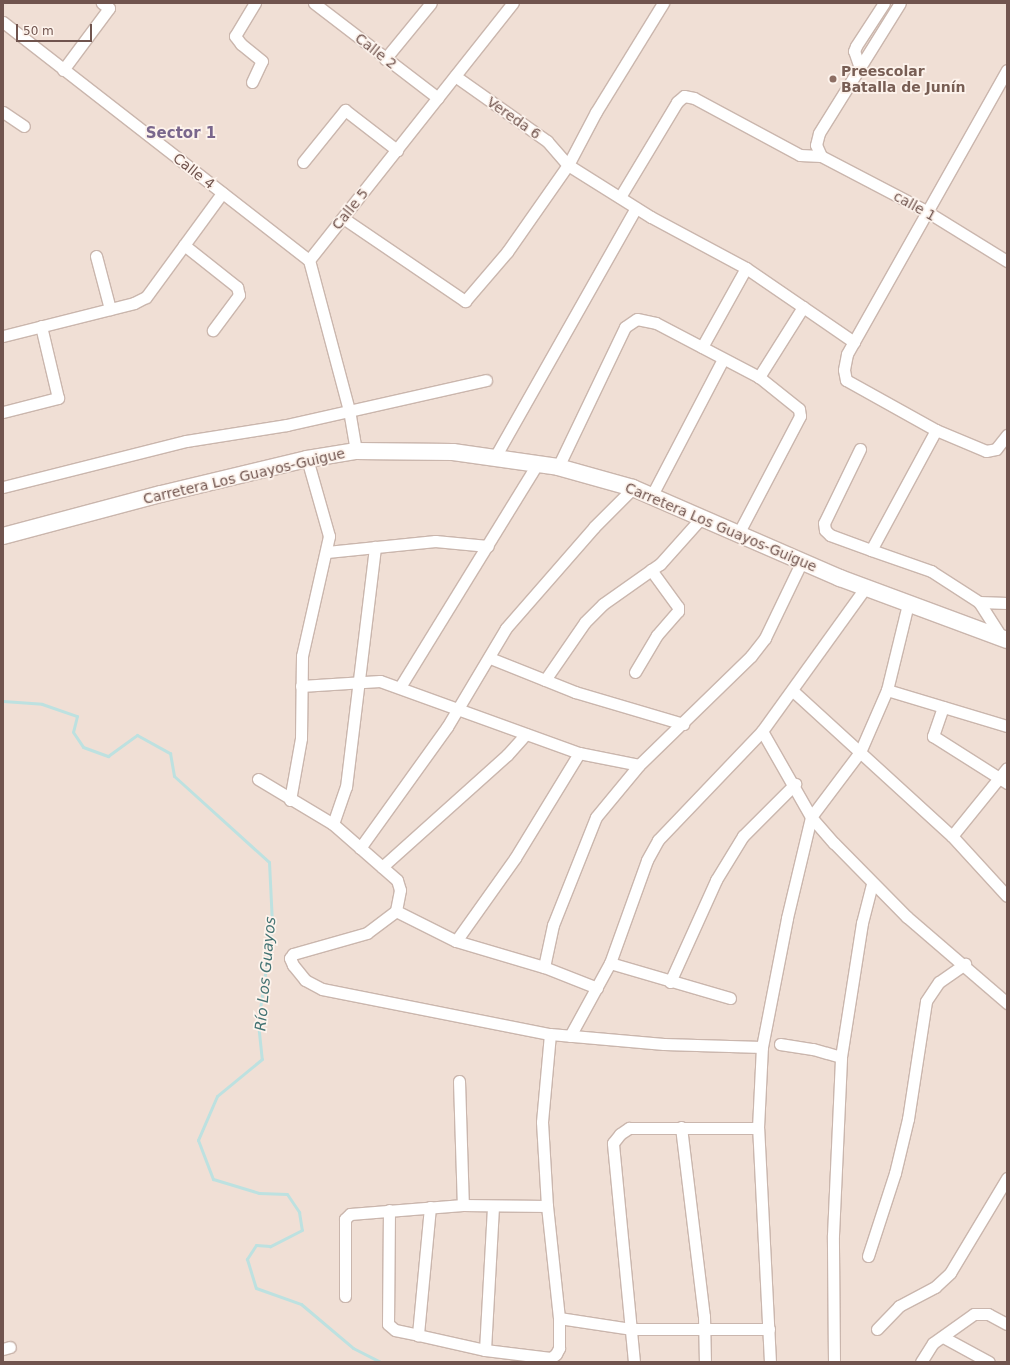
<!DOCTYPE html>
<meta charset="utf-8">
<style>
body{margin:0}
#map{position:relative;width:1010px;height:1365px;overflow:hidden;background:#faefe6;font-family:"DejaVu Sans",sans-serif}
div>[style]{position:absolute}
.residential>*{inset:0;background:#f0dfd5;transform-origin:0 0}
.stream>*{height:3px;margin:-1.5px;padding:0 1.5px;transform-origin:1.5px;border-radius:1.5px;background:#bde1e0}
.roads{filter:drop-shadow(1px 0 #cab6ad) drop-shadow(-1px 0 #cab6ad) drop-shadow(0 1px #cab6ad) drop-shadow(0 -1px #cab6ad)}
.street>*{height:11px;margin:-5.5px;padding:0 5.5px;transform-origin:5.5px;border-radius:5.5px;background:#fff}
.secondary>*{height:16px;margin:-8px;padding:0 8px;transform-origin:8px;border-radius:8px;background:#fff}
.dots>*{width:11px;height:11px;translate:-50% -50%;box-sizing:border-box;border:2px solid #fdf3ec;border-radius:50%}
span{translate:-50% -50%;white-space:nowrap;text-align:center;line-height:1.15;-webkit-text-stroke:3.5px #fdf3ec;paint-order:stroke}
.street-label{font-size:14px;color:#70544e}
.education-label{font-size:14px;color:#785e54;font-weight:700}
.left{translate:0 -50%;text-align:left}
.neighbourhood-label{font-size:15px;color:#79668c;font-weight:700}
.water-label{font-size:15px;color:#437373;font-style:italic}
.frame{position:absolute;inset:0;border:4px solid #70544e;pointer-events:none}
.scale{position:absolute;left:16px;top:24px;width:76px;height:18px;box-sizing:border-box;border:2px solid #70544e;border-top:0;padding-left:5px;font-size:12px;line-height:14px;white-space:nowrap;color:#70544e;-webkit-text-stroke:3px #fdf3ec;paint-order:stroke}
</style>
<div id="map">
<div class="residential">
<div style="left:3px;top:3px;width:1004px;height:1359px"></div>
</div>
<div class="stream">
<div style="left:3px;top:701px;width:39px;rotate:4deg"></div>
<div style="left:42px;top:704px;width:37px;rotate:19deg"></div>
<div style="left:77px;top:716px;width:16px;rotate:104deg"></div>
<div style="left:73px;top:732px;width:18px;rotate:56deg"></div>
<div style="left:83px;top:747px;width:27px;rotate:20deg"></div>
<div style="left:108px;top:756px;width:36px;rotate:-36deg"></div>
<div style="left:137px;top:735px;width:38px;rotate:29deg"></div>
<div style="left:170px;top:753px;width:23px;rotate:80deg"></div>
<div style="left:174px;top:776px;width:128px;rotate:42.2deg"></div>
<div style="left:269px;top:862px;width:62px;rotate:87.2deg"></div>
<div style="left:272px;top:924px;width:100px;rotate:98deg"></div>
<div style="left:258px;top:1023px;width:36px;rotate:84deg"></div>
<div style="left:262px;top:1059px;width:58px;rotate:140.6deg"></div>
<div style="left:217px;top:1096px;width:48px;rotate:113.4deg"></div>
<div style="left:198px;top:1140px;width:42px;rotate:69deg"></div>
<div style="left:213px;top:1179px;width:48px;rotate:16.9deg"></div>
<div style="left:259px;top:1193px;width:28px;rotate:2deg"></div>
<div style="left:287px;top:1194px;width:22px;rotate:56deg"></div>
<div style="left:299px;top:1212px;width:18px;rotate:81deg"></div>
<div style="left:302px;top:1230px;width:36px;rotate:153deg"></div>
<div style="left:270px;top:1246px;width:14px;rotate:-176deg"></div>
<div style="left:256px;top:1245px;width:17px;rotate:123deg"></div>
<div style="left:247px;top:1259px;width:30px;rotate:73deg"></div>
<div style="left:256px;top:1288px;width:48px;rotate:19.6deg"></div>
<div style="left:301px;top:1304px;width:68px;rotate:40.2deg"></div>
<div style="left:353px;top:1348px;width:30px;rotate:27deg"></div>
</div>
<div class="roads">
<div class="street">
<div style="left:314px;top:3px;width:156px;rotate:37.5deg"></div>
<div style="left:3px;top:22px;width:388px;rotate:37.9deg"></div>
<div style="left:385px;top:59px;width:72px;rotate:-50.6deg"></div>
<div style="left:860px;top:68px;width:18px;rotate:-109deg"></div>
<div style="left:854px;top:51px;width:5px;rotate:-68deg"></div>
<div style="left:856px;top:46px;width:51px;rotate:-56.9deg"></div>
<div style="left:63px;top:70px;width:77px;rotate:-53.4deg"></div>
<div style="left:109px;top:8px;width:9px;rotate:-144deg"></div>
<div style="left:1007px;top:70px;width:326px;rotate:119.4deg"></div>
<div style="left:847px;top:354px;width:16px;rotate:101deg"></div>
<div style="left:844px;top:370px;width:10px;rotate:79deg"></div>
<div style="left:846px;top:380px;width:103px;rotate:29.1deg"></div>
<div style="left:936px;top:430px;width:54px;rotate:22.8deg"></div>
<div style="left:986px;top:451px;width:10px;rotate:-11deg"></div>
<div style="left:996px;top:449px;width:18px;rotate:-52deg"></div>
<div style="left:455px;top:76px;width:113px;rotate:35.2deg"></div>
<div style="left:547px;top:141px;width:32px;rotate:49deg"></div>
<div style="left:568px;top:165px;width:98px;rotate:32.1deg"></div>
<div style="left:651px;top:217px;width:108px;rotate:28.2deg"></div>
<div style="left:746px;top:268px;width:69px;rotate:34.4deg"></div>
<div style="left:803px;top:307px;width:83px;rotate:122.2deg"></div>
<div style="left:252px;top:82px;width:23px;rotate:-65deg"></div>
<div style="left:262px;top:61px;width:27px;rotate:-141deg"></div>
<div style="left:241px;top:44px;width:10px;rotate:-127deg"></div>
<div style="left:235px;top:36px;width:39px;rotate:-59deg"></div>
<div style="left:3px;top:112px;width:25px;rotate:34deg"></div>
<div style="left:821px;top:156px;width:12px;rotate:-114deg"></div>
<div style="left:816px;top:145px;width:12px;rotate:-76deg"></div>
<div style="left:819px;top:133px;width:153px;rotate:-58.1deg"></div>
<div style="left:303px;top:162px;width:67px;rotate:-51.1deg"></div>
<div style="left:345px;top:110px;width:66px;rotate:37.6deg"></div>
<div style="left:620px;top:197px;width:111px;rotate:-59deg"></div>
<div style="left:677px;top:102px;width:9px;rotate:-41deg"></div>
<div style="left:684px;top:96px;width:10px;rotate:11deg"></div>
<div style="left:694px;top:98px;width:120px;rotate:28.3deg"></div>
<div style="left:800px;top:155px;width:21px;rotate:3deg"></div>
<div style="left:821px;top:156px;width:119px;rotate:27.6deg"></div>
<div style="left:926px;top:211px;width:95px;rotate:31.7deg"></div>
<div style="left:343px;top:218px;width:148px;rotate:34.2deg"></div>
<div style="left:465px;top:301px;width:65px;rotate:-49.4deg"></div>
<div style="left:507px;top:252px;width:106px;rotate:-55deg"></div>
<div style="left:568px;top:165px;width:60px;rotate:-62.2deg"></div>
<div style="left:596px;top:112px;width:128px;rotate:-58.4deg"></div>
<div style="left:184px;top:245px;width:68px;rotate:38.4deg"></div>
<div style="left:237px;top:287px;width:8px;rotate:76deg"></div>
<div style="left:239px;top:295px;width:44px;rotate:126.6deg"></div>
<div style="left:96px;top:256px;width:55px;rotate:75.2deg"></div>
<div style="left:309px;top:260px;width:328px;rotate:-51.6deg"></div>
<div style="left:309px;top:260px;width:155px;rotate:75.1deg"></div>
<div style="left:349px;top:410px;width:42px;rotate:80.3deg"></div>
<div style="left:803px;top:307px;width:62px;rotate:34.5deg"></div>
<div style="left:3px;top:336px;width:135px;rotate:-14.1deg"></div>
<div style="left:134px;top:303px;width:13px;rotate:-27deg"></div>
<div style="left:146px;top:297px;width:129px;rotate:-53.8deg"></div>
<div style="left:702px;top:347px;width:90px;rotate:-60.9deg"></div>
<div style="left:3px;top:412px;width:57px;rotate:-14.3deg"></div>
<div style="left:58px;top:398px;width:74px;rotate:-103.3deg"></div>
<div style="left:936px;top:430px;width:136px;rotate:118.4deg"></div>
<div style="left:871px;top:550px;width:64px;rotate:19.3deg"></div>
<div style="left:931px;top:571px;width:57px;rotate:32.9deg"></div>
<div style="left:979px;top:602px;width:43px;rotate:57.4deg"></div>
<div style="left:860px;top:449px;width:82px;rotate:115.9deg"></div>
<div style="left:824px;top:523px;width:7px;rotate:82deg"></div>
<div style="left:825px;top:530px;width:7px;rotate:45deg"></div>
<div style="left:830px;top:535px;width:44px;rotate:20.1deg"></div>
<div style="left:495px;top:457px;width:286px;rotate:-60.5deg"></div>
<div style="left:558px;top:467px;width:155px;rotate:-64.4deg"></div>
<div style="left:625px;top:327px;width:14px;rotate:-34deg"></div>
<div style="left:637px;top:319px;width:19px;rotate:12deg"></div>
<div style="left:656px;top:323px;width:116px;rotate:27.7deg"></div>
<div style="left:759px;top:377px;width:51px;rotate:38.7deg"></div>
<div style="left:799px;top:409px;width:7px;rotate:82deg"></div>
<div style="left:800px;top:416px;width:131px;rotate:117.7deg"></div>
<div style="left:3px;top:487px;width:189px;rotate:-14.1deg"></div>
<div style="left:186px;top:441px;width:102px;rotate:-9deg"></div>
<div style="left:287px;top:425px;width:204px;rotate:-12.7deg"></div>
<div style="left:652px;top:495px;width:153px;rotate:-62.4deg"></div>
<div style="left:327px;top:552px;width:109px;rotate:-5.8deg"></div>
<div style="left:435px;top:541px;width:53px;rotate:5.4deg"></div>
<div style="left:979px;top:602px;width:28px;rotate:2deg"></div>
<div style="left:490px;top:658px;width:92px;rotate:21.8deg"></div>
<div style="left:575px;top:692px;width:113px;rotate:16.5deg"></div>
<div style="left:635px;top:672px;width:43px;rotate:-59.3deg"></div>
<div style="left:657px;top:635px;width:32px;rotate:-49deg"></div>
<div style="left:678px;top:611px;width:4px;rotate:-90deg"></div>
<div style="left:678px;top:607px;width:46px;rotate:-126.1deg"></div>
<div style="left:651px;top:570px;width:11px;rotate:-34deg"></div>
<div style="left:660px;top:564px;width:63px;rotate:-48.2deg"></div>
<div style="left:545px;top:680px;width:70px;rotate:-55.4deg"></div>
<div style="left:585px;top:622px;width:25px;rotate:-45deg"></div>
<div style="left:603px;top:604px;width:59px;rotate:-35.3deg"></div>
<div style="left:301px;top:686px;width:79px;rotate:-3.6deg"></div>
<div style="left:380px;top:681px;width:212px;rotate:19.9deg"></div>
<div style="left:579px;top:753px;width:61px;rotate:11.3deg"></div>
<div style="left:400px;top:687px;width:263px;rotate:-58.4deg"></div>
<div style="left:887px;top:690px;width:125px;rotate:16.7deg"></div>
<div style="left:793px;top:691px;width:215px;rotate:42.4deg"></div>
<div style="left:952px;top:836px;width:81px;rotate:47.5deg"></div>
<div style="left:943px;top:707px;width:31px;rotate:109deg"></div>
<div style="left:933px;top:736px;width:88px;rotate:32.4deg"></div>
<div style="left:762px;top:731px;width:99px;rotate:60.3deg"></div>
<div style="left:811px;top:817px;width:35px;rotate:49deg"></div>
<div style="left:834px;top:843px;width:104px;rotate:45.4deg"></div>
<div style="left:907px;top:917px;width:132px;rotate:40.7deg"></div>
<div style="left:258px;top:779px;width:87px;rotate:31deg"></div>
<div style="left:333px;top:824px;width:85px;rotate:41.2deg"></div>
<div style="left:397px;top:880px;width:10px;rotate:73deg"></div>
<div style="left:400px;top:890px;width:21px;rotate:101deg"></div>
<div style="left:396px;top:911px;width:67px;rotate:26.6deg"></div>
<div style="left:456px;top:941px;width:92px;rotate:16.5deg"></div>
<div style="left:544px;top:967px;width:57px;rotate:21.6deg"></div>
<div style="left:290px;top:800px;width:63px;rotate:-79.9deg"></div>
<div style="left:301px;top:738px;width:82px;rotate:-89.3deg"></div>
<div style="left:302px;top:656px;width:123px;rotate:-77.3deg"></div>
<div style="left:329px;top:536px;width:80px;rotate:-105.9deg"></div>
<div style="left:333px;top:824px;width:39px;rotate:-71deg"></div>
<div style="left:346px;top:787px;width:242px;rotate:-83.1deg"></div>
<div style="left:952px;top:836px;width:87px;rotate:-51deg"></div>
<div style="left:360px;top:848px;width:149px;rotate:-54.3deg"></div>
<div style="left:447px;top:727px;width:115px;rotate:-59.2deg"></div>
<div style="left:506px;top:628px;width:134px;rotate:-48.9deg"></div>
<div style="left:594px;top:527px;width:55px;rotate:-45deg"></div>
<div style="left:382px;top:867px;width:168px;rotate:-41.9deg"></div>
<div style="left:507px;top:755px;width:28px;rotate:-48deg"></div>
<div style="left:396px;top:911px;width:36px;rotate:143deg"></div>
<div style="left:367px;top:933px;width:77px;rotate:164.2deg"></div>
<div style="left:293px;top:954px;width:5px;rotate:127deg"></div>
<div style="left:290px;top:958px;width:8px;rotate:67deg"></div>
<div style="left:293px;top:965px;width:19px;rotate:51deg"></div>
<div style="left:305px;top:980px;width:19px;rotate:28deg"></div>
<div style="left:322px;top:989px;width:232px;rotate:11.2deg"></div>
<div style="left:550px;top:1034px;width:114px;rotate:5deg"></div>
<div style="left:664px;top:1044px;width:98px;rotate:1.8deg"></div>
<div style="left:456px;top:941px;width:102px;rotate:-54.6deg"></div>
<div style="left:515px;top:858px;width:123px;rotate:-58.6deg"></div>
<div style="left:610px;top:963px;width:125px;rotate:16.3deg"></div>
<div style="left:544px;top:967px;width:43px;rotate:-77.9deg"></div>
<div style="left:553px;top:925px;width:116px;rotate:-68.3deg"></div>
<div style="left:596px;top:817px;width:67px;rotate:-50.4deg"></div>
<div style="left:639px;top:765px;width:156px;rotate:-44.2deg"></div>
<div style="left:751px;top:656px;width:23px;rotate:-52deg"></div>
<div style="left:765px;top:638px;width:85px;rotate:-64.3deg"></div>
<div style="left:670px;top:982px;width:112px;rotate:-65.7deg"></div>
<div style="left:716px;top:880px;width:52px;rotate:-58.5deg"></div>
<div style="left:743px;top:836px;width:74px;rotate:-45deg"></div>
<div style="left:570px;top:1036px;width:83px;rotate:-61.3deg"></div>
<div style="left:610px;top:963px;width:109px;rotate:-70.2deg"></div>
<div style="left:647px;top:860px;width:23px;rotate:-61deg"></div>
<div style="left:658px;top:840px;width:151px;rotate:-46.3deg"></div>
<div style="left:762px;top:731px;width:176px;rotate:-54.2deg"></div>
<div style="left:780px;top:1044px;width:33px;rotate:9deg"></div>
<div style="left:813px;top:1049px;width:29px;rotate:16deg"></div>
<div style="left:459px;top:1081px;width:124px;rotate:88.2deg"></div>
<div style="left:681px;top:1127px;width:190px;rotate:83.1deg"></div>
<div style="left:704px;top:1316px;width:46px;rotate:88.8deg"></div>
<div style="left:430px;top:1207px;width:129px;rotate:95.4deg"></div>
<div style="left:418px;top:1335px;width:69px;rotate:12.6deg"></div>
<div style="left:485px;top:1350px;width:66px;rotate:6.9deg"></div>
<div style="left:551px;top:1358px;width:6px;rotate:-39deg"></div>
<div style="left:556px;top:1354px;width:7px;rotate:-63deg"></div>
<div style="left:559px;top:1348px;width:30px;rotate:-90deg"></div>
<div style="left:559px;top:1318px;width:113px;rotate:-96.1deg"></div>
<div style="left:547px;top:1206px;width:84px;rotate:-93.4deg"></div>
<div style="left:542px;top:1122px;width:88px;rotate:-84.8deg"></div>
<div style="left:389px;top:1210px;width:114px;rotate:90.5deg"></div>
<div style="left:388px;top:1324px;width:9px;rotate:41deg"></div>
<div style="left:395px;top:1330px;width:24px;rotate:12deg"></div>
<div style="left:868px;top:1256px;width:87px;rotate:-72deg"></div>
<div style="left:895px;top:1173px;width:56px;rotate:-76.5deg"></div>
<div style="left:908px;top:1119px;width:119px;rotate:-81.3deg"></div>
<div style="left:926px;top:1001px;width:23px;rotate:-56deg"></div>
<div style="left:939px;top:982px;width:32px;rotate:-35deg"></div>
<div style="left:345px;top:1296px;width:77px;rotate:-90deg"></div>
<div style="left:345px;top:1219px;width:7px;rotate:-45deg"></div>
<div style="left:350px;top:1214px;width:113px;rotate:-4.6deg"></div>
<div style="left:463px;top:1205px;width:84px;rotate:0.7deg"></div>
<div style="left:559px;top:1318px;width:74px;rotate:8.6deg"></div>
<div style="left:632px;top:1329px;width:137px"></div>
<div style="left:877px;top:1329px;width:32px;rotate:-46deg"></div>
<div style="left:899px;top:1306px;width:41px;rotate:-27.8deg"></div>
<div style="left:935px;top:1287px;width:21px;rotate:-43deg"></div>
<div style="left:950px;top:1273px;width:111px;rotate:-59deg"></div>
<div style="left:943px;top:1337px;width:52px;rotate:28.5deg"></div>
<div style="left:3px;top:1349px;width:7px;rotate:-16deg"></div>
<div style="left:485px;top:1350px;width:144px;rotate:-86.8deg"></div>
<div style="left:634px;top:1362px;width:220px;rotate:-95.5deg"></div>
<div style="left:613px;top:1143px;width:11px;rotate:-52deg"></div>
<div style="left:620px;top:1134px;width:11px;rotate:-34deg"></div>
<div style="left:629px;top:1128px;width:129px"></div>
<div style="left:770px;top:1362px;width:234px;rotate:-92.9deg"></div>
<div style="left:758px;top:1128px;width:81px;rotate:-87.2deg"></div>
<div style="left:762px;top:1047px;width:131px;rotate:-79deg"></div>
<div style="left:787px;top:918px;width:104px;rotate:-76.6deg"></div>
<div style="left:811px;top:817px;width:81px;rotate:-53deg"></div>
<div style="left:860px;top:752px;width:68px;rotate:-66.5deg"></div>
<div style="left:887px;top:690px;width:89px;rotate:-76.3deg"></div>
<div style="left:834px;top:1362px;width:127px;rotate:-90.5deg"></div>
<div style="left:833px;top:1235px;width:178px;rotate:-87.4deg"></div>
<div style="left:841px;top:1057px;width:136px;rotate:-81.1deg"></div>
<div style="left:862px;top:923px;width:40px;rotate:-75.6deg"></div>
<div style="left:921px;top:1362px;width:22px;rotate:-58deg"></div>
<div style="left:933px;top:1343px;width:50px;rotate:-35.3deg"></div>
<div style="left:974px;top:1314px;width:14px"></div>
<div style="left:988px;top:1314px;width:21px;rotate:28deg"></div>
</div>
<div class="secondary">
<div style="left:3px;top:536px;width:163px;rotate:-14.9deg"></div>
<div style="left:161px;top:494px;width:150px;rotate:-13.5deg"></div>
<div style="left:307px;top:459px;width:50px;rotate:-9.3deg"></div>
<div style="left:356px;top:451px;width:97px;rotate:0.6deg"></div>
<div style="left:453px;top:452px;width:106px;rotate:8.1deg"></div>
<div style="left:558px;top:467px;width:78px;rotate:15.6deg"></div>
<div style="left:633px;top:488px;width:226px;rotate:23.5deg"></div>
<div style="left:840px;top:578px;width:178px;rotate:20.4deg"></div>
</div>
</div>
<div class="dots">
<div style="left:833px;top:79px;background:#8d6e63"></div>
</div>
<div class="street-label">
<span style="left:376px;top:51px;rotate:38deg">Calle 2</span>
<span style="left:514px;top:118px;rotate:35deg">Vereda 6</span>
<span style="left:194px;top:171px;rotate:38deg">Calle 4</span>
<span style="left:915px;top:206px;rotate:29deg">calle 1</span>
<span style="left:350px;top:209px;rotate:-51deg">Calle 5</span>
<span style="left:244px;top:476px;rotate:-13deg">Carretera Los Guayos-Guigue</span>
<span style="left:721px;top:527px;rotate:23deg">Carretera Los Guayos-Guigue</span>
</div>
<div class="education-label">
<span class="left" style="left:841px;top:79px">Preescolar<br>Batalla de Junín</span>
</div>
<div class="neighbourhood-label">
<span style="left:181px;top:134px">Sector 1</span>
</div>
<div class="water-label">
<span style="left:266px;top:974px;rotate:-85deg">Río Los Guayos</span>
</div>
<div class="frame"></div>
<div class="scale">50 m</div>
</div>
